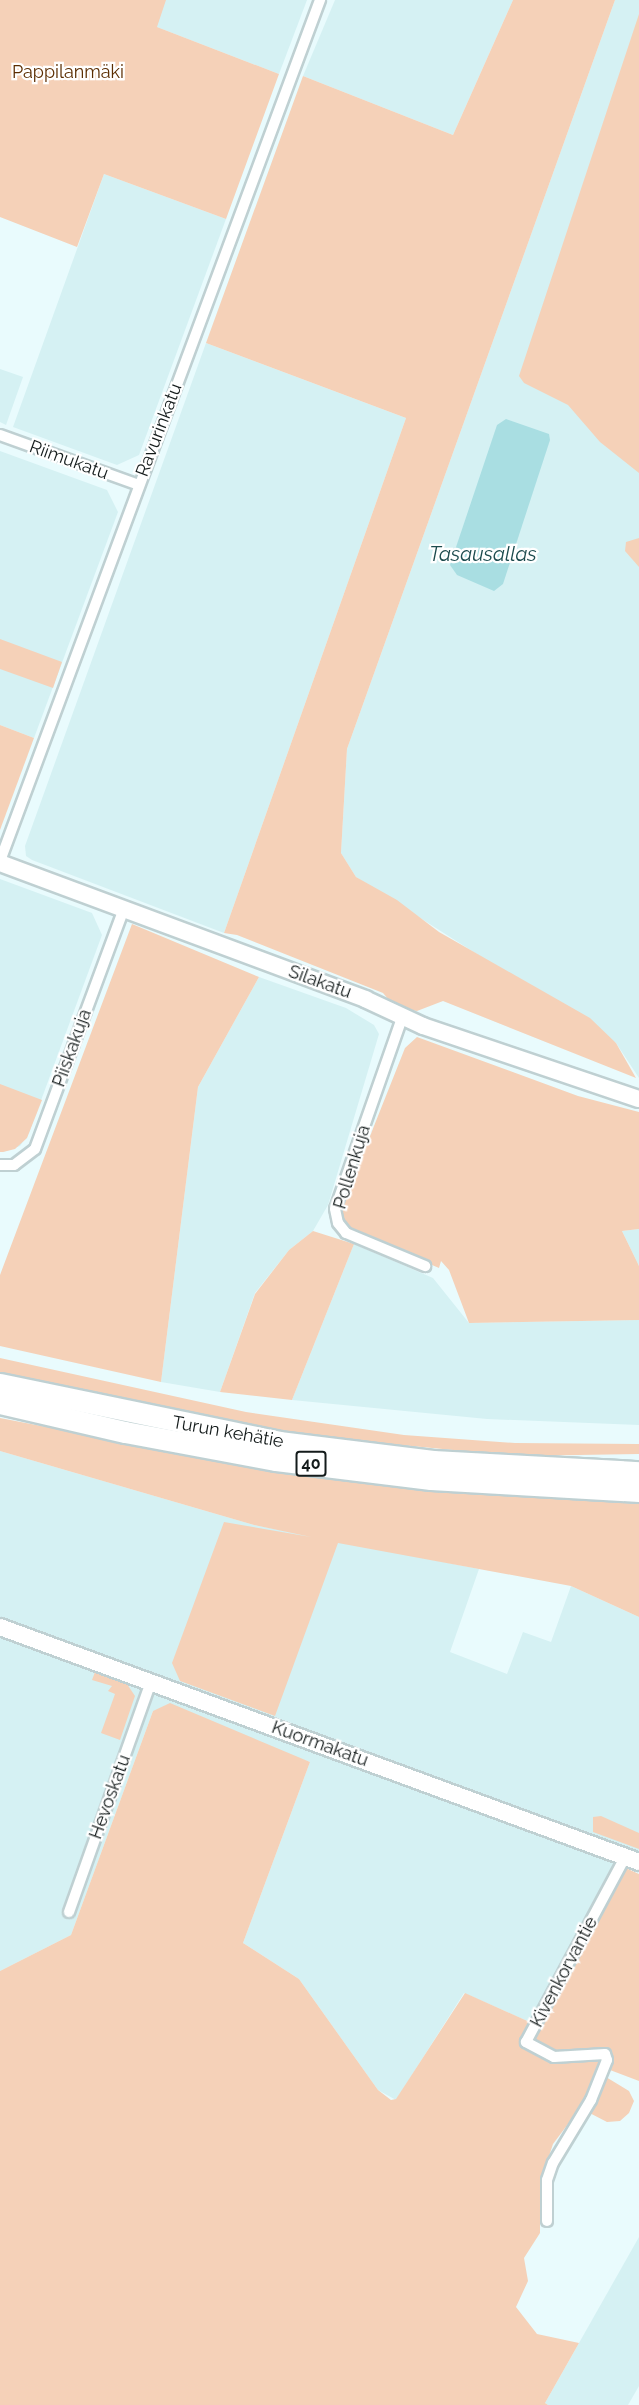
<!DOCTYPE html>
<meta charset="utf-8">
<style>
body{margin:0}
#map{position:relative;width:639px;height:2405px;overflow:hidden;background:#e9fbfd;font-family:Raleway,sans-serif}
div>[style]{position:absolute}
.built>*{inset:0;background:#d5f1f3}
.green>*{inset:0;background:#f5d1b8}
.water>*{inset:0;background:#a9dee2}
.roads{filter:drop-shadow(2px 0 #bfd0d2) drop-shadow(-2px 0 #bfd0d2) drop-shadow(0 2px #bfd0d2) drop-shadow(0 -2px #bfd0d2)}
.street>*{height:10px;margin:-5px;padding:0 5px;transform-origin:5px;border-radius:5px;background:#fff}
.secondary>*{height:16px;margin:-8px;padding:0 8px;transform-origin:8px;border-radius:8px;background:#fff}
.highway>*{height:21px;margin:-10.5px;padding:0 10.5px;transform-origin:10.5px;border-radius:10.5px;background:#fff}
span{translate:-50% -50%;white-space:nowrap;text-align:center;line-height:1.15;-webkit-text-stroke:4.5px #fff;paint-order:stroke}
.shield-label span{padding:2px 4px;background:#fff;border:2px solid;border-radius:4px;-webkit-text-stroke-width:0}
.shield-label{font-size:16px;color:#141b1b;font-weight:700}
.park-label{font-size:18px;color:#5b2d01}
.street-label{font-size:18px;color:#141b1b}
.water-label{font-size:20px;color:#1c4b4e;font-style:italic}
</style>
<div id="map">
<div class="built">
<div style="clip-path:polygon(87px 0,307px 0,279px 74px)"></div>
<div style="clip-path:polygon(335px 0,513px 0,453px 135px,303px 76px)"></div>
<div style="clip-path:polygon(615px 0,639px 0,639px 1078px,616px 1043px,356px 877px,341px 853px,347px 749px)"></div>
<div style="clip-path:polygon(104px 174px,226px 219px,139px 455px,117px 465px,13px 427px)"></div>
<div style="clip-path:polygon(206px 343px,406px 418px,224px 933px,32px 860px,26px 856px,25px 846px)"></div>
<div style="clip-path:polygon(0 369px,23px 377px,6px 425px,0 422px)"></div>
<div style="clip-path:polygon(0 451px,107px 490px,118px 512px,34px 738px,0 725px)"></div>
<div style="clip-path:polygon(0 879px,92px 913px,102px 935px,29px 1133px,20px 1146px,3px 1152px,0 1152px)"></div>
<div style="clip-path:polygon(259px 977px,346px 1008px,374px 1025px,379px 1034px,328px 1205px,313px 1231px,289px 1250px,255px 1293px,220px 1392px,161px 1382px,198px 1087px)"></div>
<div style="clip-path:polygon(639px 1229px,639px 1266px,622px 1231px)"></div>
<div style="clip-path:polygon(354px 1244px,433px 1278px,469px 1323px,639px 1320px,639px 1425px,487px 1419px,292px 1400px)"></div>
<div style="clip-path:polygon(0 1451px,254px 1525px,479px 1569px,450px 1652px,507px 1674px,523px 1632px,551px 1642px,571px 1586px,639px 1617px,639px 1863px,619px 1865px,534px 2024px,464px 1993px,396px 2100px,378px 2090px,299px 1979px,243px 1943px,310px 1762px,153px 1711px,71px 1935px,0 1971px)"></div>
<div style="clip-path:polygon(639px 2237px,639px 2386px,628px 2405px,548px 2405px,545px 2403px)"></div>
</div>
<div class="green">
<div style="clip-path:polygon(0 0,166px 0,157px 27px,279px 74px,226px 219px,104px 174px,77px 247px,0 217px)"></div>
<div style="clip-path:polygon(513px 0,615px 0,347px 749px,341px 853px,356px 877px,397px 900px,439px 932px,590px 1018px,616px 1043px,636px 1078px,443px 1001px,417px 1011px,395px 1007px,383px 993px,237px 935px,224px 933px,406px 418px,206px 343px,303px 76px,453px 135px)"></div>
<div style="clip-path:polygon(639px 14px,639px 473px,600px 442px,568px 405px,524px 383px,519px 376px)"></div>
<div style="clip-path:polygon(639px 538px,639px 567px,625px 551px,626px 542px)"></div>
<div style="clip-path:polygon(0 639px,62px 662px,53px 688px,0 669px)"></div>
<div style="clip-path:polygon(0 725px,34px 738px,0 830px)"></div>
<div style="clip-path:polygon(132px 924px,259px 977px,198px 1087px,161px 1382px,0 1346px,0 1275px)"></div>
<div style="clip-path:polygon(417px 1037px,578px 1096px,639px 1112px,639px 1229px,622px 1231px,639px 1266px,639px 1320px,469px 1323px,449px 1270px,441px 1261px,439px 1268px,351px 1230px,343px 1222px,341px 1209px,405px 1048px)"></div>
<div style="clip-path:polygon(0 1084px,42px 1100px,27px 1138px,15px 1149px,3px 1152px,0 1152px)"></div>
<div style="clip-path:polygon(313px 1231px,354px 1244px,292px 1400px,220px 1392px,255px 1294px,289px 1250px)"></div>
<div style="clip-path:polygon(0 1358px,246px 1412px,404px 1435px,515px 1443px,639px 1444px,639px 1454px,516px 1456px,308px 1436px,0 1375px)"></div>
<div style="clip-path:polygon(0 1418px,274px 1471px,414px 1488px,639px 1504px,639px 1617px,571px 1586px,338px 1543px,275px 1716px,180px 1681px,172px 1663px,224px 1522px,311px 1537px,254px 1525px,0 1451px)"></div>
<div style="clip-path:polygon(95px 1672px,127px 1684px,135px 1696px,120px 1740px,101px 1733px,115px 1694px,108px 1691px,112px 1686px,92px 1680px)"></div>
<div style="clip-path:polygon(170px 1703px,310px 1762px,243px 1943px,299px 1979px,378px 2090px,391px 2100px,396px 2099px,465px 1993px,534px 2024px,619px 1865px,639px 1874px,639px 2081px,610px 2070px,606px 2077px,629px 2091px,634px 2101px,629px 2113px,620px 2121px,607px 2122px,580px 2108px,553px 2144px,540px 2183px,540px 2233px,524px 2258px,528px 2281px,516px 2307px,537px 2334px,579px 2343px,545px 2403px,548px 2405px,0 2405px,0 1971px,71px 1935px,153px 1711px)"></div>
<div style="clip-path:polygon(601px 1816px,639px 1833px,639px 1849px,593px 1832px,593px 1817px)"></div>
</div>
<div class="water">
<div style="clip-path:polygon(506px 419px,549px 434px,550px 440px,503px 584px,494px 591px,457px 575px,450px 565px,497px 425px)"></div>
</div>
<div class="roads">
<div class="street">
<div style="left:0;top:435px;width:148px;rotate:19.8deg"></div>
<div style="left:0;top:861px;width:919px;rotate:-69.61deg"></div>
<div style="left:402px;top:1018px;width:202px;rotate:109.3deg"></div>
<div style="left:335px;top:1209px;width:14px;rotate:78deg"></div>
<div style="left:338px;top:1223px;width:13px;rotate:51deg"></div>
<div style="left:346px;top:1233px;width:86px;rotate:22.7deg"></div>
<div style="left:0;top:1165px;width:14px"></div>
<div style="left:14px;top:1165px;width:26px;rotate:-37deg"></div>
<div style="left:35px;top:1149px;width:256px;rotate:-69.7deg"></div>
<div style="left:69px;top:1912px;width:244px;rotate:-70.4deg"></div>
<div style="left:547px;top:2221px;width:41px;rotate:-90deg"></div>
<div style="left:547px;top:2180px;width:18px;rotate:-71deg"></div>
<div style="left:553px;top:2163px;width:74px;rotate:-58.9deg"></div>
<div style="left:591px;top:2100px;width:43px;rotate:-68.2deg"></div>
<div style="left:607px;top:2060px;width:6px;rotate:-108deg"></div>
<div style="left:605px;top:2054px;width:51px;rotate:176.6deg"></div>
<div style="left:554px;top:2057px;width:32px;rotate:-152deg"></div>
<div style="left:526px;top:2042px;width:210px;rotate:-61.8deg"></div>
</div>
<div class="secondary">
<div style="left:0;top:863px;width:390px;rotate:20.4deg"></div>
<div style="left:365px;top:999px;width:64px;rotate:25deg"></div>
<div style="left:423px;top:1026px;width:228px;rotate:18.7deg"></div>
<div style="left:0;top:1627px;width:681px;rotate:20.19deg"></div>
</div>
<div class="highway">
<div style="left:0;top:1384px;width:285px;rotate:11.7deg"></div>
<div style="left:279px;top:1442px;width:155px;rotate:7deg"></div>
<div style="left:433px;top:1461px;width:206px;rotate:3.1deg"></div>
<div style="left:0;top:1403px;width:128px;rotate:13.1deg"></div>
<div style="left:125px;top:1432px;width:154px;rotate:10.5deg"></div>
<div style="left:276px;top:1460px;width:156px;rotate:7deg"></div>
<div style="left:431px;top:1479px;width:208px;rotate:3.3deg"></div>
</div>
</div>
<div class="shield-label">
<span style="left:311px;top:1464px">40</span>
</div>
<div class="park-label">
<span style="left:68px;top:72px">Pappilanmäki</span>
</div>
<div class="street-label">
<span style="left:159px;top:430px;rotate:-69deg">Ravurinkatu</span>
<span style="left:69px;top:460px;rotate:20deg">Riimukatu</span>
<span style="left:320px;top:982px;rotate:20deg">Silakatu</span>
<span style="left:72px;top:1048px;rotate:-70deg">Piiskakuja</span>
<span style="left:352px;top:1167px;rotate:-73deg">Pollenkuja</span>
<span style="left:228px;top:1432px;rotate:10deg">Turun kehätie</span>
<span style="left:320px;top:1744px;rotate:20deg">Kuormakatu</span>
<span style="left:110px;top:1797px;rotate:-70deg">Hevoskatu</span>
<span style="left:564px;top:1972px;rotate:-62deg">Kivenkorvantie</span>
</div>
<div class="water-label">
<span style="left:483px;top:554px">Tasausallas</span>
</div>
</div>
